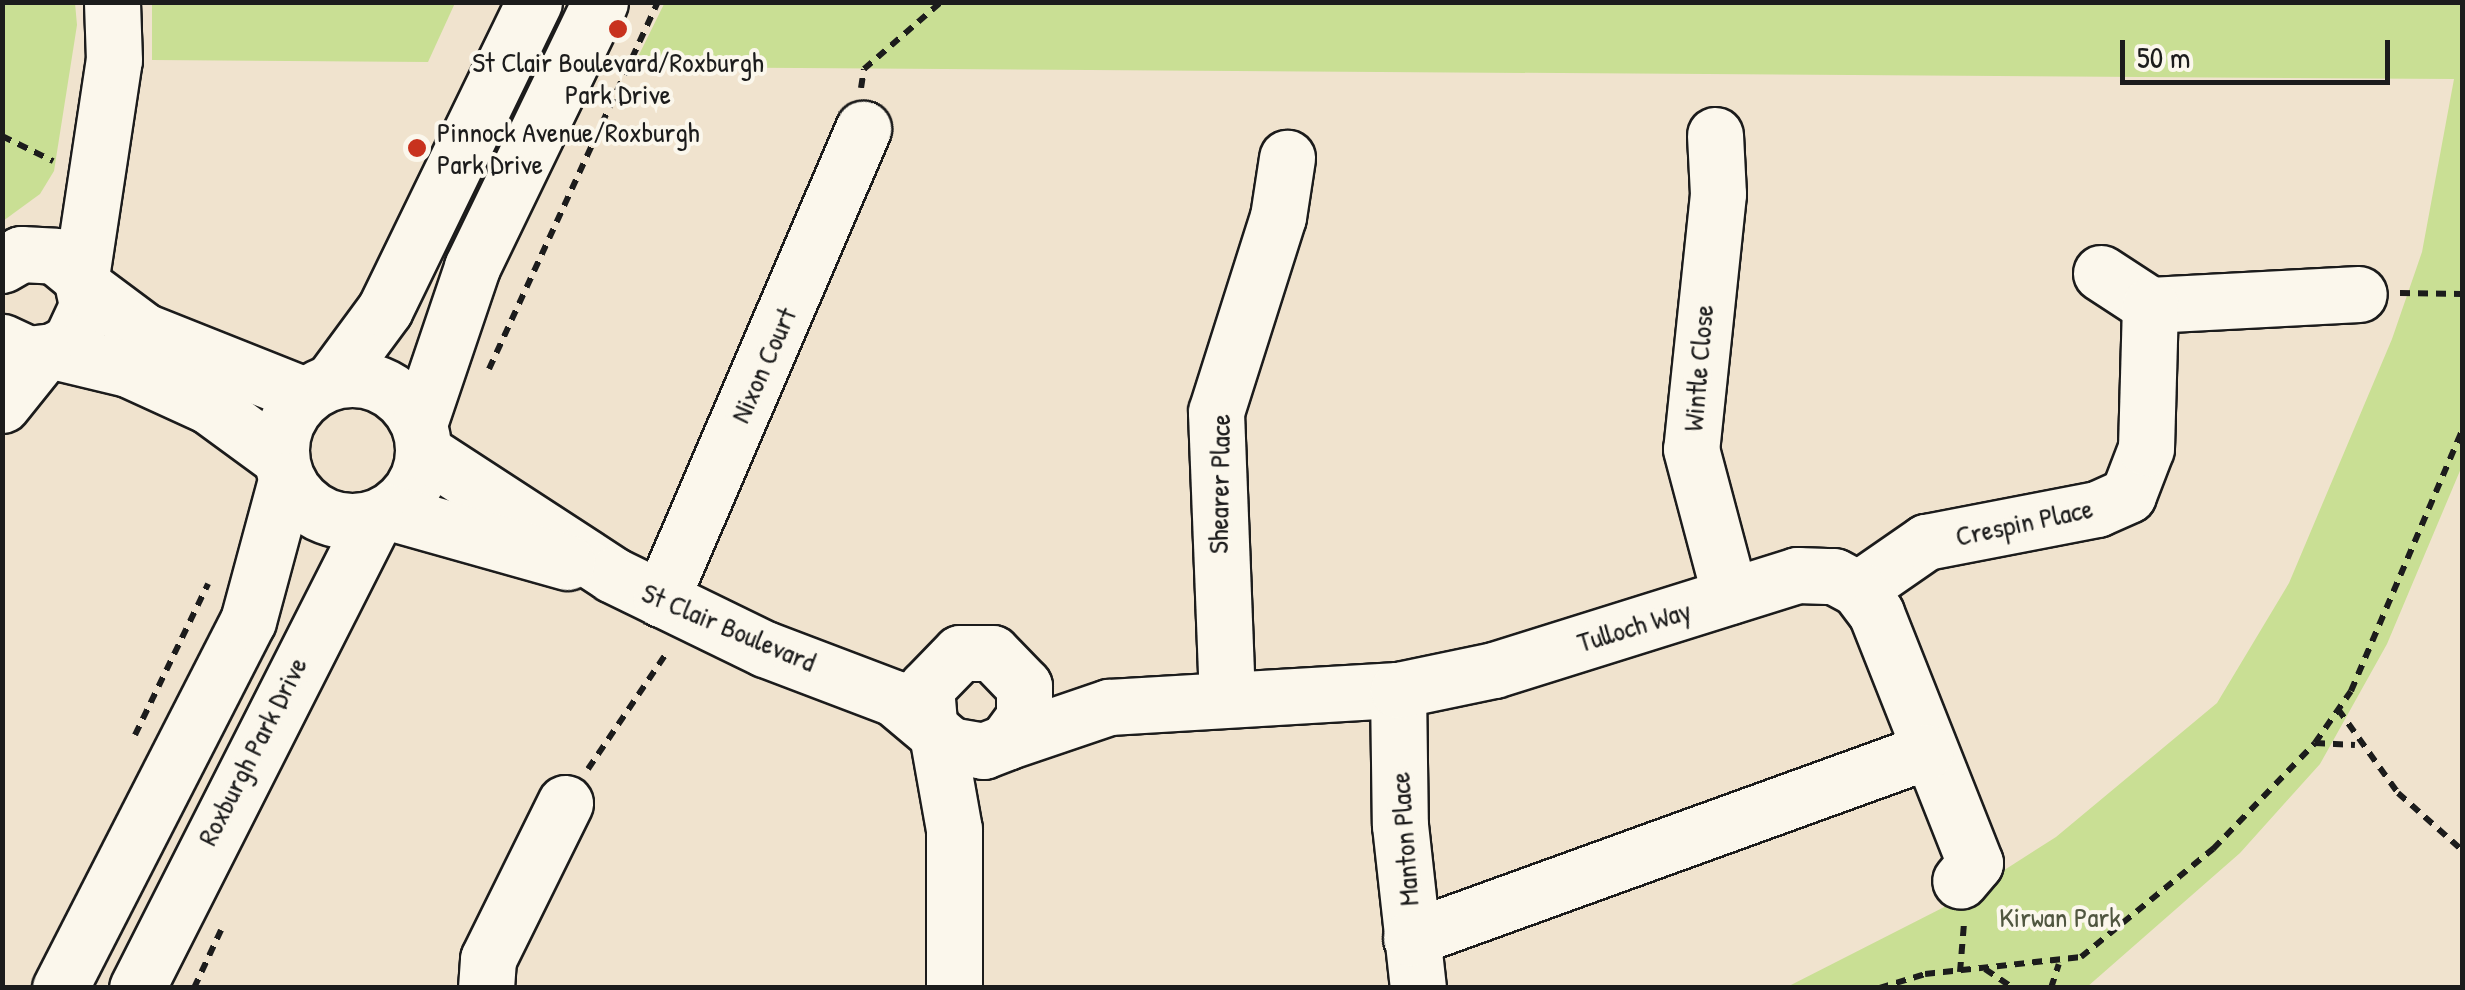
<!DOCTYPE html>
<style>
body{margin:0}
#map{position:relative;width:2465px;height:990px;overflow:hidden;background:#f0e3ce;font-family:"Patrick Hand",sans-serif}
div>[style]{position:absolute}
.green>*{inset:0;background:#c9df94}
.path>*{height:6px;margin-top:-3px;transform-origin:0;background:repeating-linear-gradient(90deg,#1c1c1c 0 10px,transparent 0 18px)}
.roads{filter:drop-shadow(2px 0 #1c1c1c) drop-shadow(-2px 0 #1c1c1c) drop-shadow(0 2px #1c1c1c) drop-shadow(0 -2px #1c1c1c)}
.minor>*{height:55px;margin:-27.5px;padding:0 27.5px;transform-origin:27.5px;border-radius:27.5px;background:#fbf7ec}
.minor>.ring{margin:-27.5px;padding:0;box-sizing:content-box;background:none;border:55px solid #fbf7ec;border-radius:50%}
.dots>*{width:28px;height:28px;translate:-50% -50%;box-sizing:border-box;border:5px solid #fbf7ec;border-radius:50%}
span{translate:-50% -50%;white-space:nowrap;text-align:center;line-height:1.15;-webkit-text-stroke:8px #fbf7ec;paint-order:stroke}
.poi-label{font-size:28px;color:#1c1c1c}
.left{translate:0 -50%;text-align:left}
.street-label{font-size:28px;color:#1c1c1c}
.park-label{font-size:28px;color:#505640}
.frame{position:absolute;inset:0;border:5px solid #1c1c1c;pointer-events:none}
.scale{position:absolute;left:2120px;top:40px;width:270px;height:45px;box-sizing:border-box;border:5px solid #1c1c1c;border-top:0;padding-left:12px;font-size:30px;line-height:35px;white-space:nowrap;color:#1c1c1c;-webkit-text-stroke:8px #fbf7ec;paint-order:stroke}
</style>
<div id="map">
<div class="green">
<div style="clip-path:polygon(3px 2px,75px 3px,77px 25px,54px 171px,40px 194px,3px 221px)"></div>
<div style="clip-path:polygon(665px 2px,2462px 3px,2462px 466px,2387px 644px,2320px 764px,2240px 853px,2087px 987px,1787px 987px,1956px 901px,2056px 837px,2217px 703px,2289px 583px,2392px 339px,2422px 252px,2454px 79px,633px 67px)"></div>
<div style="clip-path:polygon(152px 3px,152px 2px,455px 3px,428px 62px,152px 60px)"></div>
</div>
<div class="path">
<div style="left:861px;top:88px;width:19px;rotate:-81deg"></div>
<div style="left:864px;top:69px;width:102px;rotate:-41deg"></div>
<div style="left:2px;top:136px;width:57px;rotate:26.1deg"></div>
<div style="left:2400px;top:293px;width:62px;rotate:0.9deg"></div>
<div style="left:489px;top:369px;width:404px;rotate:-65.3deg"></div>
<div style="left:2338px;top:709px;width:103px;rotate:54.5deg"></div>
<div style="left:2398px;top:793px;width:86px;rotate:41.7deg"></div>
<div style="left:135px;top:735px;width:168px;rotate:-64.2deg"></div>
<div style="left:2315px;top:743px;width:40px;rotate:2.9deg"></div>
<div style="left:588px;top:769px;width:143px;rotate:-55.9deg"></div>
<div style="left:1985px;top:969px;width:34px;rotate:34deg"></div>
<div style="left:1960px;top:972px;width:49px;rotate:-85.3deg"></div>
<div style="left:194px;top:988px;width:64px;rotate:-65deg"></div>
<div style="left:1879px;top:988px;width:48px;rotate:-16.9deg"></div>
<div style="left:1925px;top:974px;width:157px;rotate:-6.2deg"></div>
<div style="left:2081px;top:957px;width:171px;rotate:-39.3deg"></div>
<div style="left:2213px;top:849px;width:147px;rotate:-46.1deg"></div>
<div style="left:2315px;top:743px;width:63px;rotate:-55.3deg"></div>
<div style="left:2351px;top:691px;width:283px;rotate:-66.9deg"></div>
<div style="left:2051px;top:988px;width:25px;rotate:-72deg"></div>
</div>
<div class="roads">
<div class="minor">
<div style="left:1715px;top:135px;width:59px;rotate:87.1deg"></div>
<div style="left:1718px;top:194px;width:256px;rotate:96deg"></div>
<div style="left:1691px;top:449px;width:152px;rotate:75.1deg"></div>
<div style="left:2px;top:265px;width:22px;rotate:-30deg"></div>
<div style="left:21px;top:254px;width:34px;rotate:3deg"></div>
<div style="left:55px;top:256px;width:33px;rotate:39deg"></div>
<div style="left:81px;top:277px;width:30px;rotate:78deg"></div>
<div style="left:87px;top:306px;width:40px;rotate:115deg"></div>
<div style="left:70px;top:342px;width:19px;rotate:152deg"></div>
<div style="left:53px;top:351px;width:25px;rotate:173deg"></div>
<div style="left:28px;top:354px;width:29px;rotate:-155deg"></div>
<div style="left:2101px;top:273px;width:59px;rotate:33.1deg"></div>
<div style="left:2150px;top:305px;width:209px;rotate:-3deg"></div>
<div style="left:81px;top:277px;width:219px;rotate:-81.4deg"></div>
<div style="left:114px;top:60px;width:58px;rotate:-92deg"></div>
<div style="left:85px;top:287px;width:74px;rotate:36.7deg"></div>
<div style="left:144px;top:331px;width:173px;rotate:21.7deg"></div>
<div style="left:53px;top:351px;width:77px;rotate:13.5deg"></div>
<div style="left:128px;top:369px;width:89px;rotate:24.6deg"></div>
<div style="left:209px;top:406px;width:88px;rotate:36.2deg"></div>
<div class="ring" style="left:281px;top:379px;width:87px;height:87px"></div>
<div style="left:332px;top:381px;width:89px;rotate:-53.6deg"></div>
<div style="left:385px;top:309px;width:341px;rotate:-64.1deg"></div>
<div style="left:2px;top:405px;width:65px;rotate:-51.2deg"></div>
<div style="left:419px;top:424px;width:166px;rotate:-71.3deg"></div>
<div style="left:472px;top:267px;width:294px;rotate:-64.2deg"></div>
<div style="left:423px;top:451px;width:227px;rotate:33.1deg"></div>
<div style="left:613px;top:575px;width:169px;rotate:26deg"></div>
<div style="left:765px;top:649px;width:138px;rotate:20.8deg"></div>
<div style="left:894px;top:698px;width:73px;rotate:40deg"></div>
<div style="left:950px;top:745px;width:34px;rotate:10deg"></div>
<div style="left:983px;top:751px;width:25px;rotate:-21deg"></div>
<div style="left:1006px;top:742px;width:31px;rotate:-54deg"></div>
<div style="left:1024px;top:717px;width:31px;rotate:-90deg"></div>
<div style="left:1024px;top:686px;width:46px;rotate:-134.1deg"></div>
<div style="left:992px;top:653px;width:32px;rotate:180deg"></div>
<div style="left:960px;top:653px;width:49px;rotate:134.2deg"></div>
<div style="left:926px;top:688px;width:33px;rotate:85deg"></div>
<div style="left:389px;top:512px;width:185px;rotate:15.7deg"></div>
<div style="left:1858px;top:589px;width:83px;rotate:-34.7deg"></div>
<div style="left:1926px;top:542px;width:174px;rotate:-10.9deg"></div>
<div style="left:2097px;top:509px;width:34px;rotate:-24deg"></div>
<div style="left:2128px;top:495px;width:50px;rotate:-69deg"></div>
<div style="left:2146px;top:448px;width:143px;rotate:-88.4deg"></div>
<div style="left:661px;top:599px;width:512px;rotate:-66.74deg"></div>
<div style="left:1398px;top:690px;width:135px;rotate:89.2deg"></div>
<div style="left:1400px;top:825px;width:164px;rotate:83.7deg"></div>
<div style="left:1227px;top:699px;width:287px;rotate:-92.2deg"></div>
<div style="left:1216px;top:412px;width:205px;rotate:-72.4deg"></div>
<div style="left:1278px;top:217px;width:60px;rotate:-81.3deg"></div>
<div style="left:937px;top:734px;width:97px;rotate:79.9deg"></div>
<div style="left:954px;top:829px;width:159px;rotate:90deg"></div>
<div style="left:1006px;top:742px;width:109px;rotate:-18.8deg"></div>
<div style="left:1109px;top:707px;width:289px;rotate:-3.4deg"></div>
<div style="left:1398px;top:690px;width:98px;rotate:-11.8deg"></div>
<div style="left:1494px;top:670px;width:318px;rotate:-17.4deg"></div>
<div style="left:1797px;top:575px;width:37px;rotate:2deg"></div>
<div style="left:1834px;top:576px;width:27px;rotate:28deg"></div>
<div style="left:1858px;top:589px;width:30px;rotate:53deg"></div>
<div style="left:1876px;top:613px;width:269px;rotate:68.4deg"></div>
<div style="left:1975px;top:863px;width:23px;rotate:130deg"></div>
<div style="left:1411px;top:938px;width:547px;rotate:-19.89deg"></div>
<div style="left:60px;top:988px;width:412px;rotate:-62.9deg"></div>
<div style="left:248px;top:621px;width:146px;rotate:-74.9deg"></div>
<div style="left:137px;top:988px;width:527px;rotate:-63.14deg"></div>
<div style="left:486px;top:988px;width:29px;rotate:-86deg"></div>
<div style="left:488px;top:959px;width:174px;rotate:-63.7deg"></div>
</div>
</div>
<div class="dots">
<div style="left:618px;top:29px;background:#c8321e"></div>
<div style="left:417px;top:148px;background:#c8321e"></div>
</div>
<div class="poi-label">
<span style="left:618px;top:78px">St Clair Boulevard/Roxburgh<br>Park Drive</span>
<span class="left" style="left:437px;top:148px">Pinnock Avenue/Roxburgh<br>Park Drive</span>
</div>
<div class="street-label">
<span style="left:763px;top:365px;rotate:-66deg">Nixon Court</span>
<span style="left:1698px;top:368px;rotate:-85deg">Wintle Close</span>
<span style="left:1219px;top:484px;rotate:-89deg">Shearer Place</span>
<span style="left:2024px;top:522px;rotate:-12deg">Crespin Place</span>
<span style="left:1634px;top:626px;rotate:-17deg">Tulloch Way</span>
<span style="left:729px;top:627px;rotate:23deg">St Clair Boulevard</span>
<span style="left:252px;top:751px;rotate:-63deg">Roxburgh Park Drive</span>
<span style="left:1404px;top:839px;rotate:-94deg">Manton Place</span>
</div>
<div class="park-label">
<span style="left:2060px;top:917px">Kirwan Park</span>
</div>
<div class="frame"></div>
<div class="scale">50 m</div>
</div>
